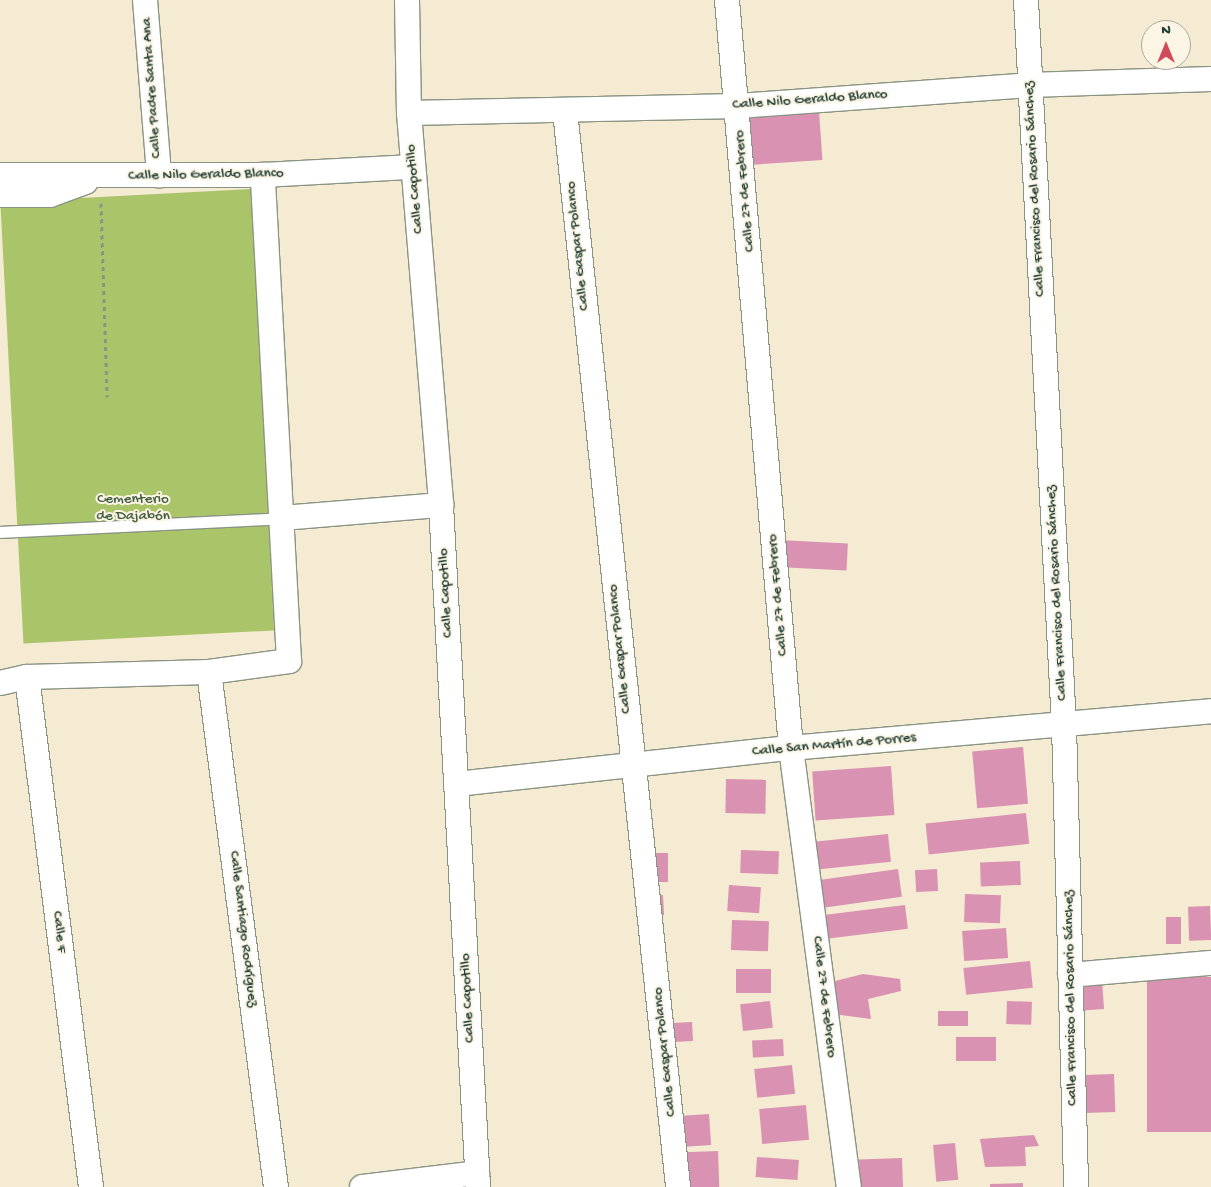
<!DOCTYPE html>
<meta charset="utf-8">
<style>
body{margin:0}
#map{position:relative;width:1211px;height:1187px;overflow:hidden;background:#f5ead2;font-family:"Gochi Hand",sans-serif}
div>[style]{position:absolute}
.green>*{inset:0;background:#aac46a;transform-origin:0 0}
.building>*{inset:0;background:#d992b2;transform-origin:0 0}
.path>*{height:3px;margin-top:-1.5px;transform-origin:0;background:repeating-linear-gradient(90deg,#8a9483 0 4px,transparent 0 8px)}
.roads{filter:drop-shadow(1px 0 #8a9483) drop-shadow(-1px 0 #8a9483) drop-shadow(0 1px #8a9483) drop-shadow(0 -1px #8a9483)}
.service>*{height:11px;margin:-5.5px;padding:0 5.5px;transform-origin:5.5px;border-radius:5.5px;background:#fff}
.minor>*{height:24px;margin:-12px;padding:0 12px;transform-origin:12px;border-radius:12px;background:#fff}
span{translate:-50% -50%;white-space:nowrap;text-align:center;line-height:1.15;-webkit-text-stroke:4px #fcf5e5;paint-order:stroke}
.street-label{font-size:15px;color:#1f3d34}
.park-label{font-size:15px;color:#425f42}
.north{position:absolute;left:1141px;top:20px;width:50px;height:50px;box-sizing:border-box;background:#fcf5e5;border:1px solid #a4ab9e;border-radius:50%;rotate:0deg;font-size:14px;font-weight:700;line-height:20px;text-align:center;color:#1f3d34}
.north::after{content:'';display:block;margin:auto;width:18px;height:22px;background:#d1495b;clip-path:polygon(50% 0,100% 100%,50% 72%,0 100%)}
</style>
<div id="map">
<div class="green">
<div style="left:251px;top:189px;width:442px;height:251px;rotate:87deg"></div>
</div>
<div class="building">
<div style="left:819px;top:111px;width:49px;height:83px;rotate:86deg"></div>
<div style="left:779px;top:540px;width:69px;height:27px;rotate:3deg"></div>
<div style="left:1023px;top:747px;width:57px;height:51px;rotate:85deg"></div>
<div style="left:891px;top:766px;width:49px;height:79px;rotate:86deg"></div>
<div style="left:726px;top:779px;width:40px;height:34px;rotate:1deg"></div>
<div style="left:1026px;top:813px;width:31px;height:101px;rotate:84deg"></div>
<div style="left:888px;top:834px;width:28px;height:74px;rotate:84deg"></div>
<div style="left:741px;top:850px;width:38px;height:23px;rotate:2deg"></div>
<div style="left:644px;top:853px;width:24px;height:29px"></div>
<div style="left:1020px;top:861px;width:24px;height:40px;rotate:88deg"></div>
<div style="left:898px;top:869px;width:28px;height:83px;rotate:82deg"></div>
<div style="left:937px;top:869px;width:22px;height:22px;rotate:87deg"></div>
<div style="left:729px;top:885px;width:32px;height:26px;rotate:4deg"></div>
<div style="left:965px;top:894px;width:36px;height:28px;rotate:2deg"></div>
<div style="left:663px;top:895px;width:20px;height:14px;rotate:87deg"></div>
<div style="left:905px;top:905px;width:24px;height:86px;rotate:83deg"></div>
<div style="left:1210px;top:906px;width:34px;height:22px;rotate:88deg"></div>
<div style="left:1166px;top:917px;width:15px;height:27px"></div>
<div style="left:732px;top:920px;width:37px;height:30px;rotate:2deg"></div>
<div style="left:1006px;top:928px;width:30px;height:44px;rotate:86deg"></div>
<div style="left:1030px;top:961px;width:27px;height:67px;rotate:84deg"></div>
<div style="left:771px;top:969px;width:24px;height:35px;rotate:90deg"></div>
<div style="clip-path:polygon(863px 974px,900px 979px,901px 991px,868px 999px,871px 1019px,833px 1014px,831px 982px)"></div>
<div style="left:1211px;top:977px;width:155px;height:64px;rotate:90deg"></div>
<div style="left:1102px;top:980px;width:29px;height:39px;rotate:86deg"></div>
<div style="left:770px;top:1001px;width:27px;height:30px;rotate:84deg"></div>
<div style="left:1007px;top:1001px;width:25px;height:23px;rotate:2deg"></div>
<div style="left:938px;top:1011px;width:30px;height:15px"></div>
<div style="left:692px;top:1022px;width:19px;height:30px;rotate:87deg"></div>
<div style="left:996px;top:1037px;width:24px;height:40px;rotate:90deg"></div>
<div style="left:783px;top:1039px;width:17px;height:31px;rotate:87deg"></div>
<div style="left:792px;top:1065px;width:29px;height:38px;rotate:84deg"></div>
<div style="left:1114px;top:1074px;width:38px;height:46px;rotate:88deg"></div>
<div style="left:806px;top:1105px;width:35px;height:47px;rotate:85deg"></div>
<div style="left:709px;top:1114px;width:31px;height:41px;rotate:86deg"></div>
<div style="clip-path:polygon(1034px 1135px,1039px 1146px,1025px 1147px,1026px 1166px,985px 1167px,980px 1139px)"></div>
<div style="left:955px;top:1143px;width:37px;height:22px;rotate:85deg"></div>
<div style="left:718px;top:1151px;width:36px;height:42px;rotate:88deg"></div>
<div style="left:757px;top:1157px;width:42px;height:20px;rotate:4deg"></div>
<div style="left:902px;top:1158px;width:29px;height:43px;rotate:88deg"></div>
<div style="clip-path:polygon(1023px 1183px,1023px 1187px,990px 1187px,990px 1184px)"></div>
</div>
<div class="path">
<div style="left:101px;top:203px;width:194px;rotate:88.2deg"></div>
</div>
<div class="roads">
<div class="service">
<div style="left:0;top:532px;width:282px;rotate:-2.8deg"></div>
</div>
<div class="minor">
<div style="left:145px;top:0;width:176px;rotate:85.4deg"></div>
<div style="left:407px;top:0;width:113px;rotate:89deg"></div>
<div style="left:409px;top:113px;width:393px;rotate:85.3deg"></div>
<div style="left:441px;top:505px;width:683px;rotate:86.89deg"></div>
<div style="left:727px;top:0;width:751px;rotate:85.11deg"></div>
<div style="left:791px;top:748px;width:443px;rotate:82.5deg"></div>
<div style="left:1026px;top:0;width:725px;rotate:87deg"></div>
<div style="left:1064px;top:724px;width:463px;rotate:88.5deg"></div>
<div style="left:565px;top:111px;width:1082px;rotate:84deg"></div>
<div style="left:409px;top:113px;width:329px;rotate:-1.2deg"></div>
<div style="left:738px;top:106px;width:292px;rotate:-4.1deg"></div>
<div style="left:1029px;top:85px;width:182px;rotate:-1.9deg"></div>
<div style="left:0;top:175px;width:263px"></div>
<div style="left:263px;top:175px;width:150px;rotate:-3.1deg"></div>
<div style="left:0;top:195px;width:50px"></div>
<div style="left:50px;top:195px;width:38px;rotate:-20deg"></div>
<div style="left:282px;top:518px;width:160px;rotate:-4.7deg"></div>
<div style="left:209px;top:672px;width:519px;rotate:82.59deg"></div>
<div style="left:27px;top:677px;width:514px;rotate:82.85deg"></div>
<div style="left:0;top:683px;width:28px;rotate:-13deg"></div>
<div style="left:27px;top:677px;width:182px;rotate:-1.6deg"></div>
<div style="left:209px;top:672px;width:81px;rotate:-7.8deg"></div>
<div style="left:289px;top:661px;width:487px;rotate:-93.1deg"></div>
<div style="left:457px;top:784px;width:336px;rotate:-6.2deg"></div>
<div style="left:791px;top:748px;width:422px;rotate:-5deg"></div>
<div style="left:1070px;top:975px;width:142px;rotate:-4.9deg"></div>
<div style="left:362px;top:1187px;width:116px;rotate:-6.9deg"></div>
</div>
</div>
<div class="street-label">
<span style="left:152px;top:88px;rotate:-94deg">Calle Padre Santa Ana</span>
<span style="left:810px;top:100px;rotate:-4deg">Calle Nilo Geraldo Blanco</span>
<span style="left:206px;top:175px;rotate:-1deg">Calle Nilo Geraldo Blanco</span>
<span style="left:415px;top:189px;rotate:-95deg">Calle Capotillo</span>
<span style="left:1035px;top:189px;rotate:-93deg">Calle Francisco del Rosario Sánchez</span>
<span style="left:745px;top:191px;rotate:-95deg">Calle 27 de Febrero</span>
<span style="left:578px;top:246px;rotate:-96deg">Calle Gaspar Polanco</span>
<span style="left:446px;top:593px;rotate:-93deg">Calle Capotillo</span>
<span style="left:1057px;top:593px;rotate:-93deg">Calle Francisco del Rosario Sánchez</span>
<span style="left:778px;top:595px;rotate:-95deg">Calle 27 de Febrero</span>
<span style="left:620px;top:649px;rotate:-96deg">Calle Gaspar Polanco</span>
<span style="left:834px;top:745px;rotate:-5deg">Calle San Martín de Porres</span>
<span style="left:243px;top:929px;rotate:83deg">Calle Santiago Rodríguez</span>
<span style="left:59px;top:932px;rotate:83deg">Calle F</span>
<span style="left:824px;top:997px;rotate:83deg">Calle 27 de Febrero</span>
<span style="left:468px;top:998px;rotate:-93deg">Calle Capotillo</span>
<span style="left:1071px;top:998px;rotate:-91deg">Calle Francisco del Rosario Sánchez</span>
<span style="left:665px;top:1052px;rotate:-96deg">Calle Gaspar Polanco</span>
</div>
<div class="park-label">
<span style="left:133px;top:508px">Cementerio<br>de Dajabón</span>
</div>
<div class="north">N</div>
</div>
